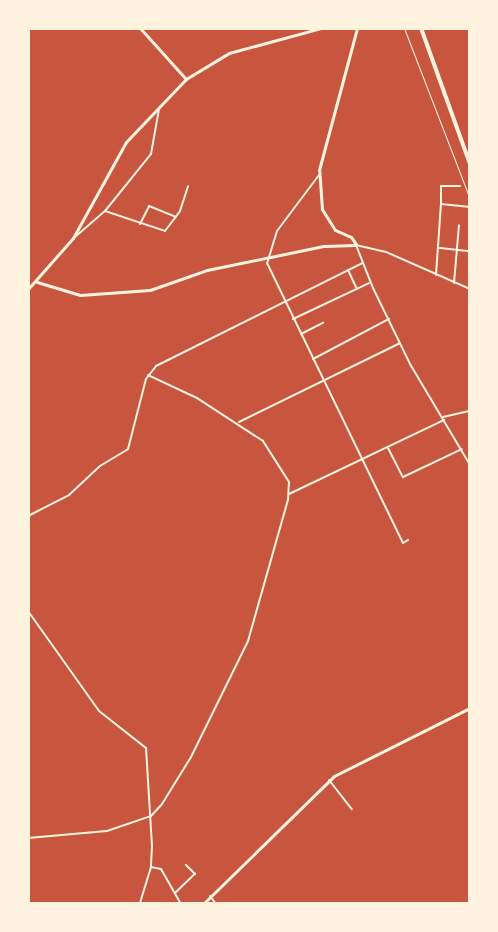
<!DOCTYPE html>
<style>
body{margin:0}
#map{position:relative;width:498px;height:932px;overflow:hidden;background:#c8553d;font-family:"Nunito Sans",sans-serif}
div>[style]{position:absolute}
.service>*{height:1px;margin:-0.5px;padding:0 0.5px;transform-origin:0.5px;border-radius:0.5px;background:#fff3e0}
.minor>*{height:2px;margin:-1px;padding:0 1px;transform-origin:1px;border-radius:1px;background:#fff3e0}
.tertiary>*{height:3px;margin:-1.5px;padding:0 1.5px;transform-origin:1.5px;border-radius:1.5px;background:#fff3e0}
.trunk>*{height:4px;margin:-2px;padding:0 2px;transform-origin:2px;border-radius:2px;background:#fff3e0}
span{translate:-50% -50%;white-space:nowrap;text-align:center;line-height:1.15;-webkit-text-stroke:4.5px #fff3e0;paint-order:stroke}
.frame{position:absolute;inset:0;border:30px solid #fff3e0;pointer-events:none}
</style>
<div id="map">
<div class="service">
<div style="left:404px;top:28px;width:183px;rotate:68.9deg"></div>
</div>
<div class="minor">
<div style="left:319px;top:175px;width:70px;rotate:126.9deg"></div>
<div style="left:277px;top:231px;width:34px;rotate:107deg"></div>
<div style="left:267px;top:263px;width:311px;rotate:64.1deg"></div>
<div style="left:403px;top:543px;width:6px;rotate:-31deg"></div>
<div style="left:441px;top:204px;width:18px;rotate:-90deg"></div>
<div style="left:441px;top:186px;width:19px"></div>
<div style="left:105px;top:211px;width:63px;rotate:18.4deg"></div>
<div style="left:165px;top:231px;width:25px;rotate:-53deg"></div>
<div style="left:180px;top:211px;width:26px;rotate:-72deg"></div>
<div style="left:140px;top:224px;width:20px;rotate:-63deg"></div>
<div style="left:149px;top:206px;width:29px;rotate:22deg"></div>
<div style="left:75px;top:237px;width:40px;rotate:-41deg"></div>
<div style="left:105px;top:211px;width:73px;rotate:-51.1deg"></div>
<div style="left:151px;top:154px;width:46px;rotate:-79.9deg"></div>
<div style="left:440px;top:248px;width:30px;rotate:6deg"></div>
<div style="left:348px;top:270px;width:21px;rotate:65deg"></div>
<div style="left:436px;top:275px;width:71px;rotate:-86deg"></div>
<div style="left:441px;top:204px;width:27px;rotate:6deg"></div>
<div style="left:454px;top:283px;width:58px;rotate:-85.1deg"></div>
<div style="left:470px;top:289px;width:92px;rotate:-156.2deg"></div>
<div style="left:386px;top:252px;width:31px;rotate:-167deg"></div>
<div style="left:356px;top:245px;width:46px;rotate:68.4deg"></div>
<div style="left:373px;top:288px;width:85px;rotate:64deg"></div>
<div style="left:410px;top:364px;width:117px;rotate:59.3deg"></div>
<div style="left:293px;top:319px;width:84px;rotate:-25.3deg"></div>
<div style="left:301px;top:334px;width:25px;rotate:-27deg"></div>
<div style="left:313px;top:359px;width:86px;rotate:-27.8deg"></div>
<div style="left:443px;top:417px;width:28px;rotate:-13deg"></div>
<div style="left:239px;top:422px;width:179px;rotate:-26.1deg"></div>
<div style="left:388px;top:448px;width:33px;rotate:63deg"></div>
<div style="left:403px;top:477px;width:65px;rotate:-25.4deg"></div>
<div style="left:289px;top:494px;width:172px;rotate:-25.5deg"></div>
<div style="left:28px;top:516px;width:46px;rotate:-27.1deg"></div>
<div style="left:69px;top:495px;width:42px;rotate:-43.1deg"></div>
<div style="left:100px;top:466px;width:33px;rotate:-31deg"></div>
<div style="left:128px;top:449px;width:72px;rotate:-75.6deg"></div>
<div style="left:146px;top:379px;width:16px;rotate:-52deg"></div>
<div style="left:156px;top:366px;width:231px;rotate:-26.5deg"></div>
<div style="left:28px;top:611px;width:123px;rotate:54.6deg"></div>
<div style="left:99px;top:711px;width:60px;rotate:38.2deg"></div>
<div style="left:146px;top:748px;width:98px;rotate:86.5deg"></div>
<div style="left:152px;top:846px;width:21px;rotate:93deg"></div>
<div style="left:151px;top:867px;width:39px;rotate:107deg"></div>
<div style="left:329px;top:780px;width:37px;rotate:52deg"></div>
<div style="left:28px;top:838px;width:79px;rotate:-5.1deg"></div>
<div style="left:107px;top:831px;width:46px;rotate:-18.8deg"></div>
<div style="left:151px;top:816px;width:16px;rotate:-47deg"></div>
<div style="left:162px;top:804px;width:55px;rotate:-58.3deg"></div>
<div style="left:191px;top:757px;width:129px;rotate:-63.8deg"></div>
<div style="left:248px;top:641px;width:147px;rotate:-74.2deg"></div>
<div style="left:288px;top:500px;width:18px;rotate:-87deg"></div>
<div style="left:289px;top:482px;width:49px;rotate:-122.4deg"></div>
<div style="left:263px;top:441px;width:79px;rotate:-146.9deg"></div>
<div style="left:197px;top:398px;width:54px;rotate:-154.9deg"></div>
<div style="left:151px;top:867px;width:10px;rotate:11deg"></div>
<div style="left:161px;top:869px;width:40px;rotate:60.3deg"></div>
<div style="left:175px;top:893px;width:28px;rotate:-44deg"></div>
<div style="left:195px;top:874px;width:13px;rotate:-135deg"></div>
<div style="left:210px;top:896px;width:10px;rotate:53deg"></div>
</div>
<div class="tertiary">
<div style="left:140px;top:28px;width:69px;rotate:48deg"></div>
<div style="left:356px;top:244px;width:9px;rotate:-126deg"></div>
<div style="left:351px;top:237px;width:17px;rotate:-156deg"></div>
<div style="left:335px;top:230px;width:25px;rotate:-122deg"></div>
<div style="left:322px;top:209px;width:39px;rotate:-94deg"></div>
<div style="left:319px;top:170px;width:147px;rotate:-75deg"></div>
<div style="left:37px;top:282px;width:45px;rotate:16.8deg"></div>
<div style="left:80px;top:295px;width:70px;rotate:-4.1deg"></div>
<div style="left:150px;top:290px;width:60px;rotate:-19.3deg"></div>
<div style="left:207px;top:270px;width:119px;rotate:-11.6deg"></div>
<div style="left:324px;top:246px;width:32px;rotate:-2deg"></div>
<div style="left:28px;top:289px;width:68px;rotate:-48.6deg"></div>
<div style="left:73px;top:238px;width:110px;rotate:-61.1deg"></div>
<div style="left:126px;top:142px;width:87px;rotate:-46.4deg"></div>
<div style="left:186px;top:79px;width:50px;rotate:-31.2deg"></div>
<div style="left:229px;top:53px;width:95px;rotate:-15.2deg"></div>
<div style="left:203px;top:904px;width:183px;rotate:-44.3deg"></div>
<div style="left:334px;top:776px;width:152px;rotate:-26.6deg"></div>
</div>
<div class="trunk">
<div style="left:421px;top:28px;width:145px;rotate:70.2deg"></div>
</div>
<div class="frame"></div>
</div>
